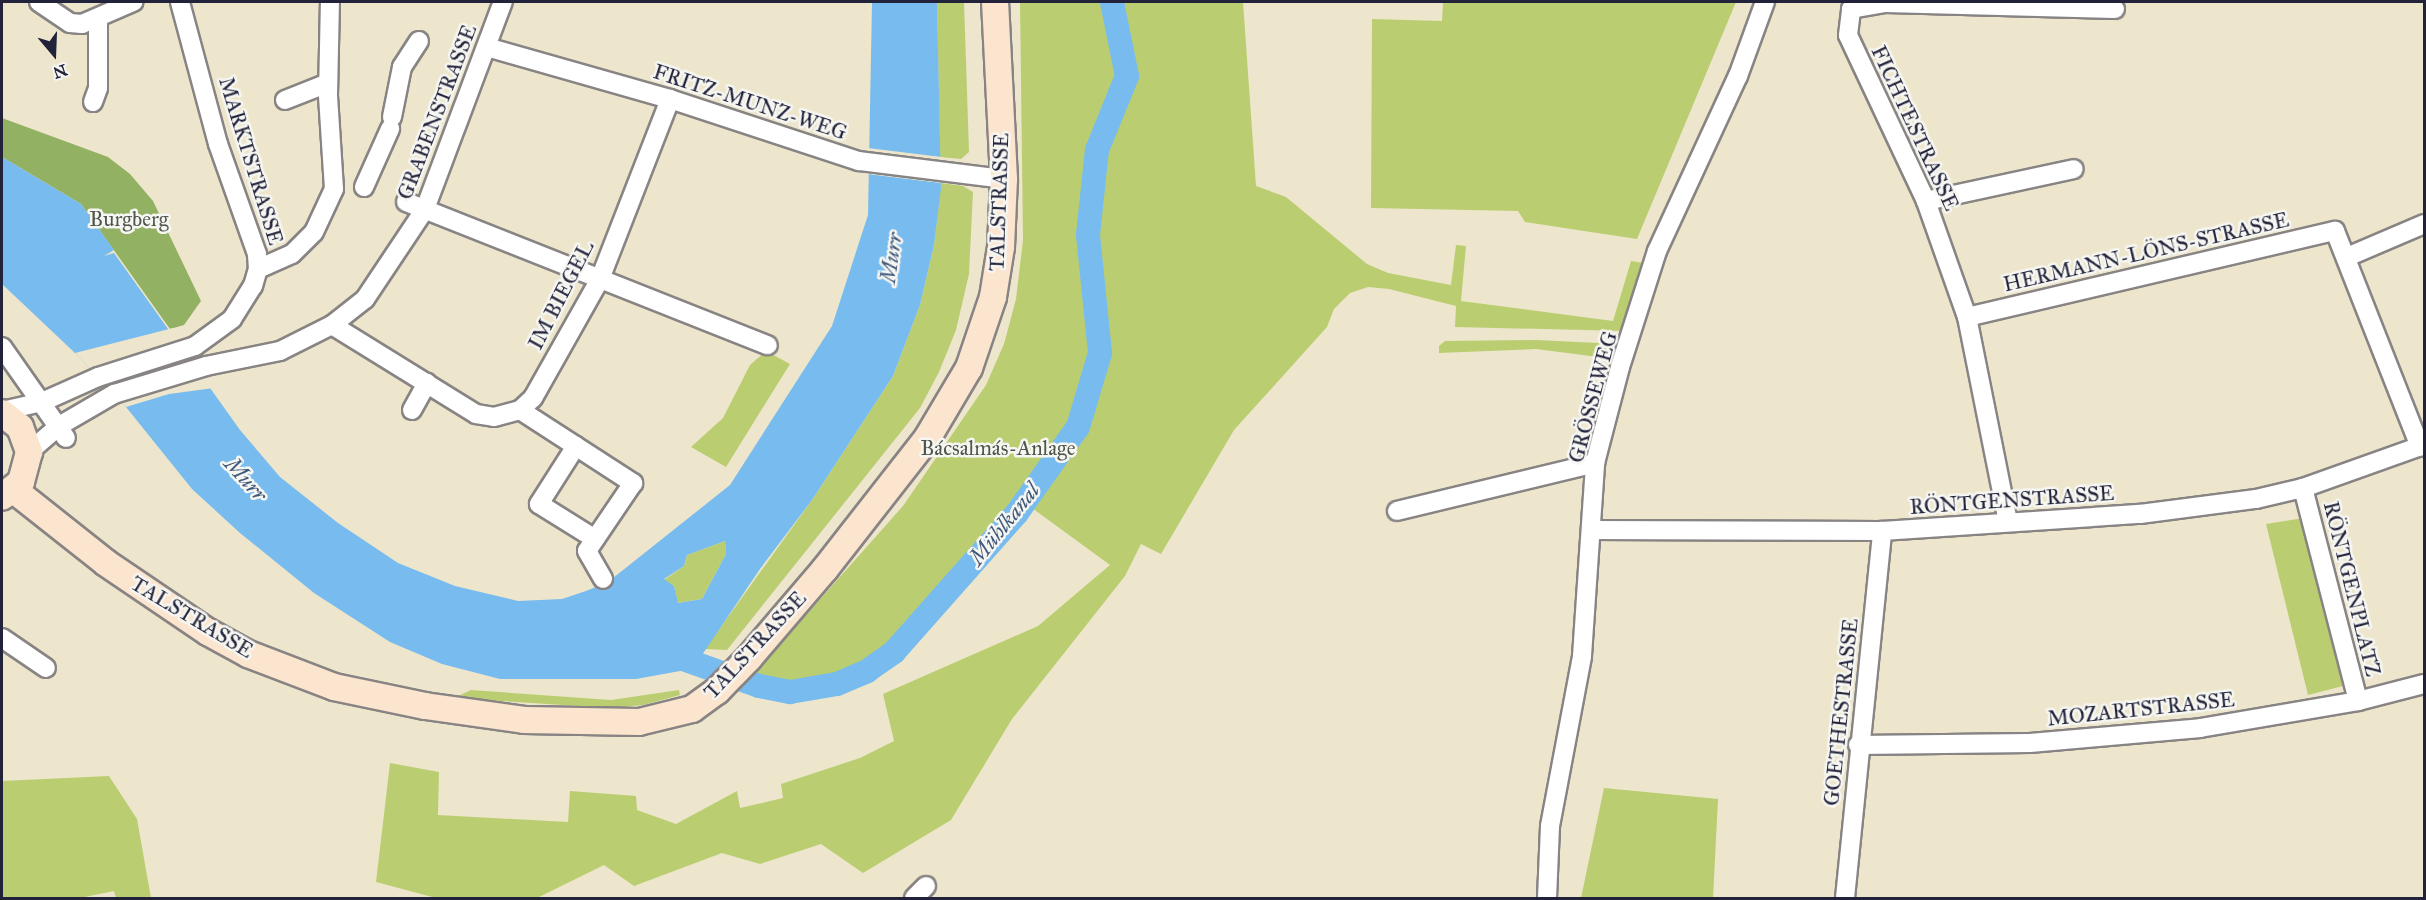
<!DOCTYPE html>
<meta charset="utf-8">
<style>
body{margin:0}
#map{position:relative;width:2426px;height:900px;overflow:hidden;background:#ede6cc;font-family:"IM FELL Great Primer",serif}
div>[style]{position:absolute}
.green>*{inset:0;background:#bace71}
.forest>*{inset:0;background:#93b163}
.water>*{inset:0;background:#78bbee}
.pier>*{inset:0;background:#ede6cc;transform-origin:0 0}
.canal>*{height:24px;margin:-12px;padding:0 12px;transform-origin:12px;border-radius:12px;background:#78bbee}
.roads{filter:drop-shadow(2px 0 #888484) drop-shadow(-2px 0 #888484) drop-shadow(0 2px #888484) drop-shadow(0 -2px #888484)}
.street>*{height:18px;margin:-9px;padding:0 9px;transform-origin:9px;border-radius:9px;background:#fff}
.secondary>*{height:26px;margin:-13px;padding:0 13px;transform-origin:13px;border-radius:13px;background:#fce5cf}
span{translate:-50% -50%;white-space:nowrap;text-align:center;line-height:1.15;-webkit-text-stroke:5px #f6f6f2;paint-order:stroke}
.street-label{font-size:21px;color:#22223b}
.park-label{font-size:21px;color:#50564b}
.water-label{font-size:22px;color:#40587a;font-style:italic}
.frame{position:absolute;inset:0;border:3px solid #22223b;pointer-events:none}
.north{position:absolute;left:24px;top:24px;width:60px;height:60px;-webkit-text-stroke:4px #f6f6f2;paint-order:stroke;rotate:161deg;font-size:16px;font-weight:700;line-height:24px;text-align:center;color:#22223b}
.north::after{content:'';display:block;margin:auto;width:21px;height:27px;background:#22223b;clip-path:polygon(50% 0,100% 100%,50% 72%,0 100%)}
</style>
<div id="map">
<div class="green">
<div style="clip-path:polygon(937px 2px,964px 2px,969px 152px,961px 159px,940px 157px)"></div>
<div style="clip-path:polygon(1020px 2px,1243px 2px,1256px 186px,1286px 197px,1367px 264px,1388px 273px,1451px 285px,1456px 245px,1466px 246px,1461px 301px,1613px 321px,1631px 261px,1649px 264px,1625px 331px,1455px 327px,1456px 306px,1389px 289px,1368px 287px,1350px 293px,1334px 309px,1327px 327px,1234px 430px,1161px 554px,1141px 544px,1125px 576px,1012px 719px,951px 820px,863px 873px,821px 844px,760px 864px,722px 853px,634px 886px,604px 865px,537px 898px,436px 898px,376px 882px,390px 763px,439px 772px,438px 815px,568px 822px,570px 791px,636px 796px,637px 810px,676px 824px,737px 791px,740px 808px,783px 798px,781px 784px,860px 758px,894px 741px,883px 694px,1038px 626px,1110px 565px,1017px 497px,875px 658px,853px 671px,794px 685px,750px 678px,903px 506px,986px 385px,1004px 344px,1016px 299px,1023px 240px)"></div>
<div style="clip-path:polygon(1443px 2px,1736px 2px,1637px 239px,1525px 222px,1518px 211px,1371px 208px,1372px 19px,1442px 21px)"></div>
<div style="clip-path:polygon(941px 183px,963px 186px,973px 192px,969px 274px,956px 330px,939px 372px,920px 408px,727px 650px,705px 649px,812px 500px,893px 376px,920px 305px,934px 245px)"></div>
<div style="clip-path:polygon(1536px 340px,1599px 343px,1608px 350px,1606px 358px,1536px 349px,1439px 353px,1439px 346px,1445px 341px)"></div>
<div style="clip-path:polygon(766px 351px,790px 364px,726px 467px,691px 447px,723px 418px,750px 365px)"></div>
<div style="clip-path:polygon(2304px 518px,2343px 674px,2343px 686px,2308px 695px,2266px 524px)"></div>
<div style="clip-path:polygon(725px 541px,726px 554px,702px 599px,677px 603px,674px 586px,664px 580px,684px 566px,687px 555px)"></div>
<div style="clip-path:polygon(471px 690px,611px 700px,679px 690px,680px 695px,643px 705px,611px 708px,454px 698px)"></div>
<div style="clip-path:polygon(109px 776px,137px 819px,151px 898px,116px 898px,114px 891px,80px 898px,2px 898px,2px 781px)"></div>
<div style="clip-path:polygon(1604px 788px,1718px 799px,1713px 898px,1581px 898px)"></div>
</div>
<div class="forest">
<div style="clip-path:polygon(2px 118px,108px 157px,130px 174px,153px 201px,201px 301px,184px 325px,170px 329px,81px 204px,2px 157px)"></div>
</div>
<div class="water">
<div style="clip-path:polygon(evenodd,872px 2px,937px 2px,941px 188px,934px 245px,920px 305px,893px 376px,812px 500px,760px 569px,700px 658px,680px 671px,636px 679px,500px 679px,442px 664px,390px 642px,314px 593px,240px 533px,192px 489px,126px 407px,75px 353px,2px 284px,2px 157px,81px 204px,114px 250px,104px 256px,114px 253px,240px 430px,280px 477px,338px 523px,398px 563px,455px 586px,518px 601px,562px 599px,586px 591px,608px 582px,730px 485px,832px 326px,868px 215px,872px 2px,725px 541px,726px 554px,702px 599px,678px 603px,674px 586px,664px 579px,684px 566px,687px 555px,725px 541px)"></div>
</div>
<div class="pier">
<div style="left:868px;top:148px;width:76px;height:26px;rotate:7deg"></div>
<div style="clip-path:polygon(173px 328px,214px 388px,169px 394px,126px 407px,75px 353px)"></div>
</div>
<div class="canal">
<div style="left:663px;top:652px;width:102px;rotate:19.5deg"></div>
<div style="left:759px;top:686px;width:32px;rotate:11deg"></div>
<div style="left:790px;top:692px;width:48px;rotate:-9.7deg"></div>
<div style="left:837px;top:684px;width:33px;rotate:-23deg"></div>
<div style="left:867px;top:671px;width:33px;rotate:-35deg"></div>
<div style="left:894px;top:652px;width:186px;rotate:-48.5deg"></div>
<div style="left:1017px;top:513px;width:105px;rotate:-54.7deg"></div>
<div style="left:1078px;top:427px;width:77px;rotate:-73.4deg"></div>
<div style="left:1100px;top:353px;width:119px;rotate:-95.8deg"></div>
<div style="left:1088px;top:235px;width:85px;rotate:-84deg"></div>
<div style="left:1097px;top:150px;width:80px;rotate:-67.9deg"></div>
<div style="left:1127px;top:76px;width:76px;rotate:-101.5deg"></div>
</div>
<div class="roads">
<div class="street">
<div style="left:39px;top:2px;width:37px;rotate:34deg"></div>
<div style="left:70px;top:23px;width:12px;rotate:5deg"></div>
<div style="left:82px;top:24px;width:56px;rotate:-23.3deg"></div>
<div style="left:487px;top:47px;width:190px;rotate:15.9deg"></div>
<div style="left:670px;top:99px;width:199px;rotate:18.2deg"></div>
<div style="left:859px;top:161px;width:146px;rotate:7.1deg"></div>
<div style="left:285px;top:100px;width:46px;rotate:-21.6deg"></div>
<div style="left:93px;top:102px;width:15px;rotate:-70deg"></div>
<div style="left:98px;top:88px;width:70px;rotate:-90deg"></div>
<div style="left:392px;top:117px;width:51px;rotate:-78.7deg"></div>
<div style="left:402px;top:67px;width:31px;rotate:-57deg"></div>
<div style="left:364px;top:187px;width:64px;rotate:-65.9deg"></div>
<div style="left:1926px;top:201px;width:151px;rotate:-12.2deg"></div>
<div style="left:406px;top:202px;width:389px;rotate:21.6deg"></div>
<div style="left:2347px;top:257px;width:84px;rotate:-23.2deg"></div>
<div style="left:258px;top:269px;width:37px;rotate:-24deg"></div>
<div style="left:292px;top:254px;width:31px;rotate:-45deg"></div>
<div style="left:314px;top:232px;width:47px;rotate:-65.1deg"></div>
<div style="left:334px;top:189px;width:94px;rotate:-93.7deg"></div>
<div style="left:328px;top:95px;width:93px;rotate:-88.8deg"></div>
<div style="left:1967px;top:317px;width:378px;rotate:-13.2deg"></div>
<div style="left:2335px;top:231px;width:232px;rotate:68.5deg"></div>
<div style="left:332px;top:325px;width:169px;rotate:31.7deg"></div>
<div style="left:476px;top:414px;width:18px;rotate:9deg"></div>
<div style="left:494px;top:417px;width:27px;rotate:-15deg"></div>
<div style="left:520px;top:410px;width:18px;rotate:-43deg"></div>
<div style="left:533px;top:398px;width:137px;rotate:-60.6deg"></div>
<div style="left:600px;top:279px;width:193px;rotate:-68.7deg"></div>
<div style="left:2px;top:347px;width:111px;rotate:54.9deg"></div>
<div style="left:412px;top:410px;width:31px;rotate:-61deg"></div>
<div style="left:520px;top:410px;width:135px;rotate:32.9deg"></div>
<div style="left:633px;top:483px;width:82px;rotate:124.1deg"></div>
<div style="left:587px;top:551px;width:32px;rotate:60deg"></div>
<div style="left:2px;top:411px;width:41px;rotate:-12.7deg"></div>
<div style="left:42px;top:402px;width:61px;rotate:-24.1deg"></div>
<div style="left:98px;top:377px;width:102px;rotate:-17.7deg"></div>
<div style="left:195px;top:346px;width:46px;rotate:-36.1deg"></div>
<div style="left:232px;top:319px;width:39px;rotate:-58deg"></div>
<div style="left:253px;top:286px;width:18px;rotate:-74deg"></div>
<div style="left:258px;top:269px;width:15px;rotate:-94deg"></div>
<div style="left:257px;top:254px;width:117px;rotate:-109.5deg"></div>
<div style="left:218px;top:144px;width:147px;rotate:-105deg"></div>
<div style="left:576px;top:446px;width:69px;rotate:122.5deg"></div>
<div style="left:539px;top:504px;width:66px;rotate:32deg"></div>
<div style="left:29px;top:452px;width:40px;rotate:-41deg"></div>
<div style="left:59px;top:426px;width:64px;rotate:-30.2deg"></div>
<div style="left:114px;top:394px;width:96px;rotate:-16.9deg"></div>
<div style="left:206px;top:366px;width:76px;rotate:-11.5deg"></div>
<div style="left:280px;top:351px;width:58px;rotate:-26.6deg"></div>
<div style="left:332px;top:325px;width:42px;rotate:-38.2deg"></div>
<div style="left:365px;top:299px;width:108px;rotate:-56.3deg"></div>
<div style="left:425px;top:209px;width:221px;rotate:-69.4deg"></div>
<div style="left:2303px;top:488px;width:220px;rotate:75.5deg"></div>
<div style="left:1397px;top:511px;width:204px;rotate:-13.6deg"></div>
<div style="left:2008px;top:522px;width:209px;rotate:-101.3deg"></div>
<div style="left:1967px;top:317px;width:123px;rotate:-109.5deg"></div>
<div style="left:1926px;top:201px;width:183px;rotate:-115.2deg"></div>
<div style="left:1848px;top:35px;width:26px;rotate:-83deg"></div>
<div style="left:1851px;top:9px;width:35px;rotate:-10deg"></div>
<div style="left:1885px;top:3px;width:230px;rotate:1.5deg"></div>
<div style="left:1592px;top:530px;width:290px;rotate:0.2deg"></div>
<div style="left:1882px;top:531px;width:259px;rotate:-3.8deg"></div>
<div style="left:2140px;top:514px;width:117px;rotate:-7.4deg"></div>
<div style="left:2256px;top:499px;width:48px;rotate:-13.2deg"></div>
<div style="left:2303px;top:488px;width:128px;rotate:-19.6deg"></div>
<div style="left:2px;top:638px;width:53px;rotate:34.3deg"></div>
<div style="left:1858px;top:745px;width:172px;rotate:-0.7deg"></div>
<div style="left:2030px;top:743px;width:171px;rotate:-5deg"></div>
<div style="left:2200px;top:728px;width:160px;rotate:-9.7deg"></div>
<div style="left:2358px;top:701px;width:68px;rotate:-14.4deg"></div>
<div style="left:914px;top:898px;width:17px;rotate:-45deg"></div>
<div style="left:1547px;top:898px;width:72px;rotate:-87.6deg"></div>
<div style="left:1550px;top:826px;width:173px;rotate:-79.3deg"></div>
<div style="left:1582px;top:656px;width:193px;rotate:-86.1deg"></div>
<div style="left:1595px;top:463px;width:99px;rotate:-75.4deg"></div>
<div style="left:1620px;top:367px;width:122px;rotate:-72.3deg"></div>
<div style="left:1657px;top:251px;width:193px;rotate:-65.2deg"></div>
<div style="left:1738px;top:76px;width:79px;rotate:-70deg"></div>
<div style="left:1845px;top:898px;width:369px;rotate:-84.2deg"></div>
</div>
<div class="secondary">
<div style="left:2px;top:413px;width:23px;rotate:38deg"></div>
<div style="left:20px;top:427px;width:27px;rotate:70deg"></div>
<div style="left:29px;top:452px;width:31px;rotate:105deg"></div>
<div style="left:21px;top:482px;width:24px;rotate:142deg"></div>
<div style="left:14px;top:490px;width:117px;rotate:38.4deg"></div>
<div style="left:106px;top:563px;width:123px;rotate:34.1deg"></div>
<div style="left:208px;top:632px;width:46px;rotate:28.8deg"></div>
<div style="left:248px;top:654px;width:92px;rotate:21deg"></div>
<div style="left:334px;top:687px;width:93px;rotate:11.8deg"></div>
<div style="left:425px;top:706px;width:100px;rotate:8deg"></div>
<div style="left:524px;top:720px;width:115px;rotate:1deg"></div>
<div style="left:639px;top:722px;width:55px;rotate:-13.8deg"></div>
<div style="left:692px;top:709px;width:31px;rotate:-36deg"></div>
<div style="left:717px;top:691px;width:46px;rotate:-45.9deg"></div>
<div style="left:749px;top:658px;width:117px;rotate:-49.5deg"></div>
<div style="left:825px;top:569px;width:167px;rotate:-52deg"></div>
<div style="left:928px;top:437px;width:80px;rotate:-59.3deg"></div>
<div style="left:969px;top:368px;width:75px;rotate:-71.3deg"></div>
<div style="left:993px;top:297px;width:51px;rotate:-80.9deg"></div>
<div style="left:1001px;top:247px;width:68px;rotate:-87.5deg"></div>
<div style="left:1004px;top:179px;width:177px;rotate:-92.9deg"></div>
</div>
</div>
<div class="street-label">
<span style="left:750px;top:102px;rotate:18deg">FRITZ-MUNZ-WEG</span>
<span style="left:437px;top:112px;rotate:-69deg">GRABENSTRASSE</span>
<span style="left:1915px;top:128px;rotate:65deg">FICHTESTRASSE</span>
<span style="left:251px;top:161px;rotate:73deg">MARKTSTRASSE</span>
<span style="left:999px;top:202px;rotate:-88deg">TALSTRASSE</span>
<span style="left:2146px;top:252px;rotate:-13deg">HERMANN-LÖNS-STRASSE</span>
<span style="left:561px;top:295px;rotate:-63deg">IM BIEGEL</span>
<span style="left:1593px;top:397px;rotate:-75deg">GRÖSSEWEG</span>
<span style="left:2012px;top:500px;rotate:-4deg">RÖNTGENSTRASSE</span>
<span style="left:2352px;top:589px;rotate:76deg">RÖNTGENPLATZ</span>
<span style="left:192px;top:617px;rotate:31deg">TALSTRASSE</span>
<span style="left:755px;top:645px;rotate:-47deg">TALSTRASSE</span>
<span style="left:2141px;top:709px;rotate:-6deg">MOZARTSTRASSE</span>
<span style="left:1841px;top:712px;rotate:-84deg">GOETHESTRASSE</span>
</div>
<div class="park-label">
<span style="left:129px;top:219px">Burgberg</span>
<span style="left:998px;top:448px">Bácsalmás-Anlage</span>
</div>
<div class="water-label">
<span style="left:891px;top:258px;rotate:-82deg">Murr</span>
<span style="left:246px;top:479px;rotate:48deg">Murr</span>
<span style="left:1004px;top:524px;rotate:-51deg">Mühlkanal</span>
</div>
<div class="frame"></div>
<div class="north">N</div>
</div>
